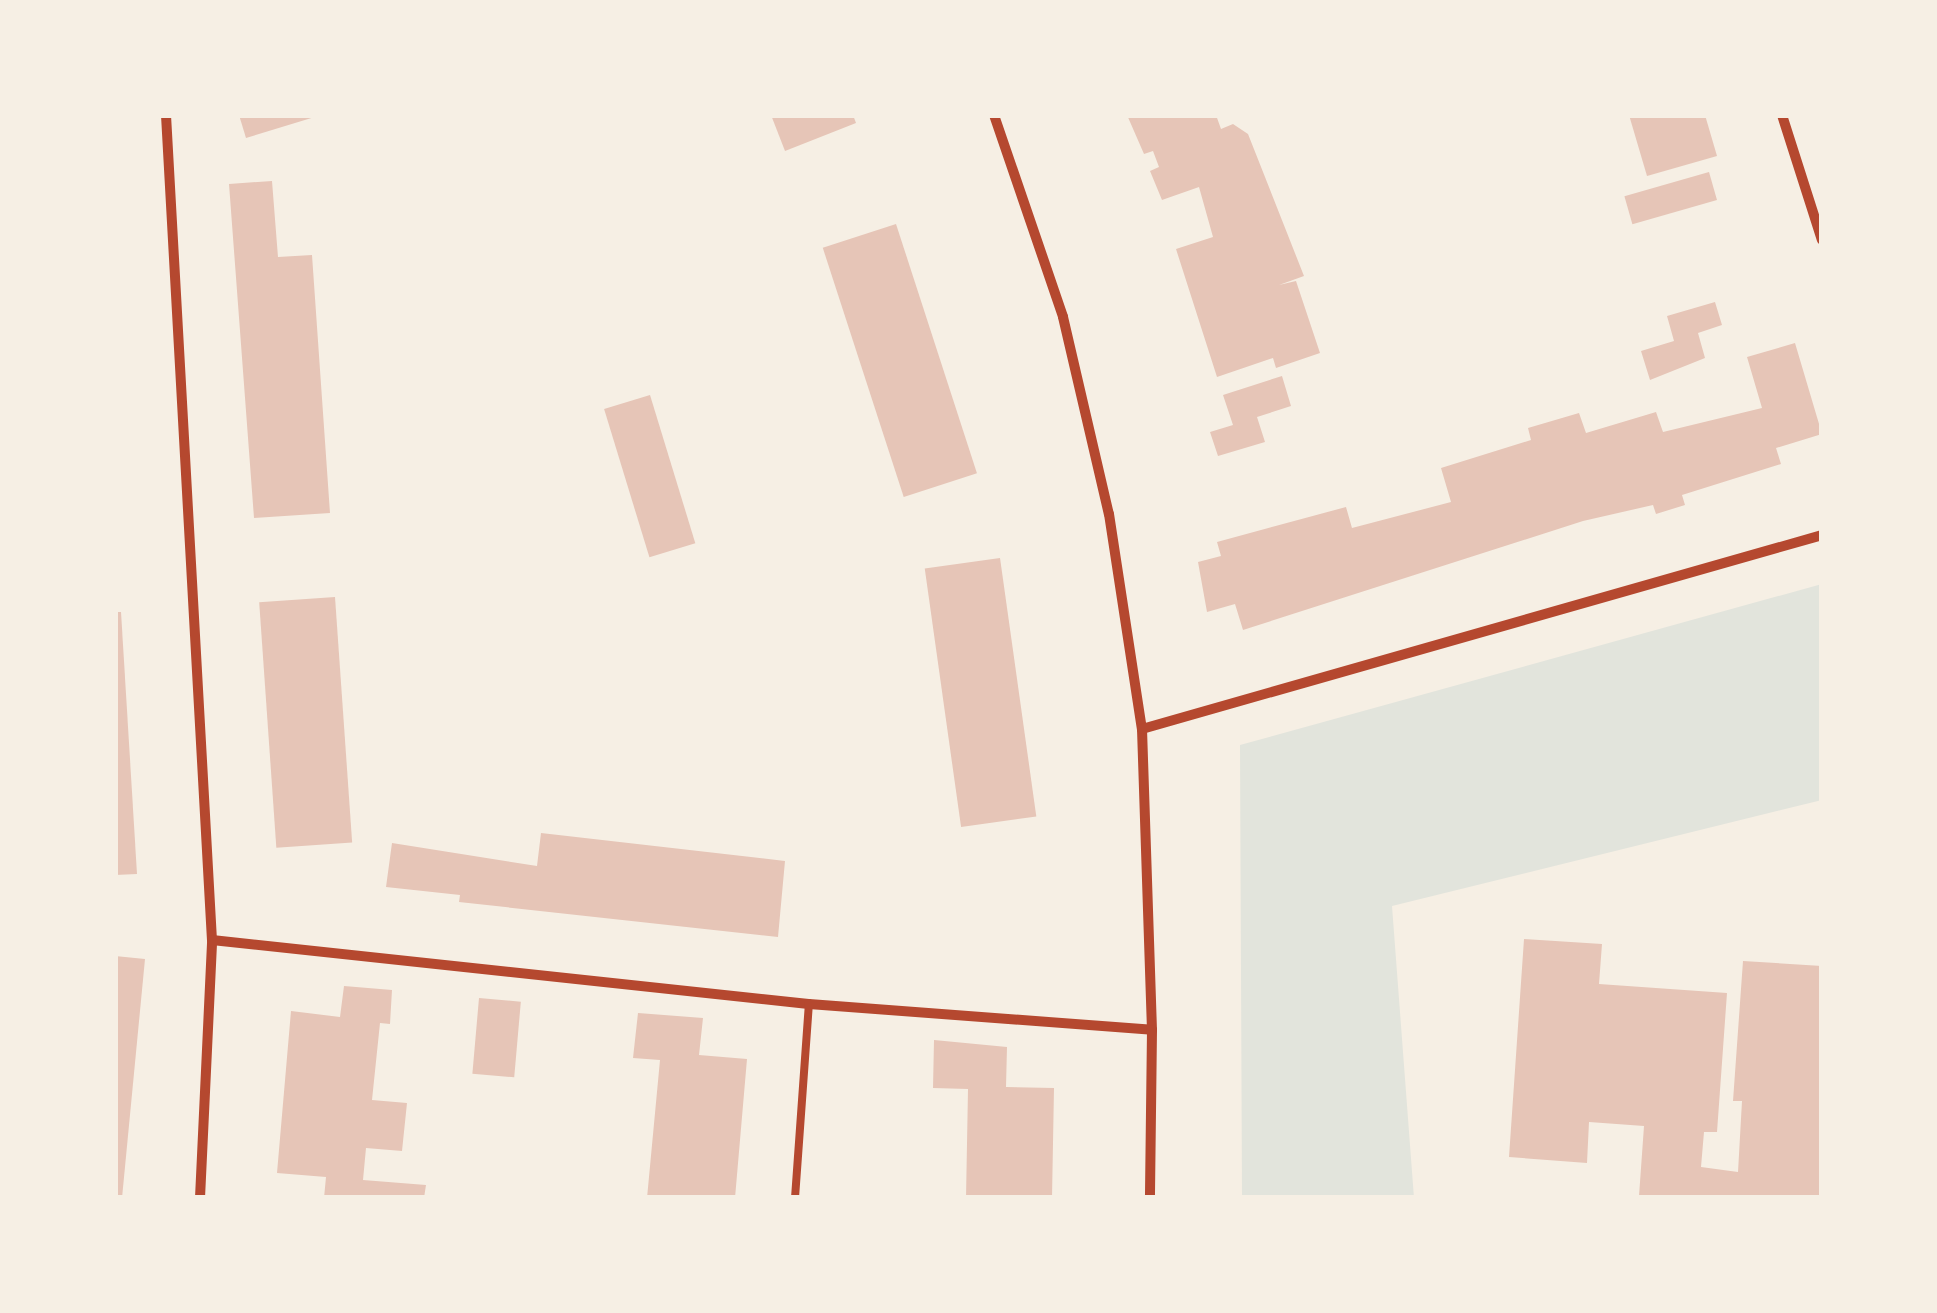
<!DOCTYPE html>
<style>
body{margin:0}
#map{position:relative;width:1937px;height:1313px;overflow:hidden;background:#f6efe4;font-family:"Nunito Sans",sans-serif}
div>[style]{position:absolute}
.green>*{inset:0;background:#e2e4dc}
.building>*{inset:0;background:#e6c5b7;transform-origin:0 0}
.service>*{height:8px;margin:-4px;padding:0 4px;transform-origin:4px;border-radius:4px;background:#b5482f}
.minor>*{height:10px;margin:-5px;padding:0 5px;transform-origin:5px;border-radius:5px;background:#b5482f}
span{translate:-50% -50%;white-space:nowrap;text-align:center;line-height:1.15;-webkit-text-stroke:8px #f6efe4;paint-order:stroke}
.frame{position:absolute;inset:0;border:118px solid #f6efe4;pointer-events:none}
</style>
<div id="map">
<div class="green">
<div style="clip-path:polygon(1822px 584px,1822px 800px,1392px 906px,1414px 1198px,1242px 1198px,1240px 745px)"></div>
</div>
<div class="building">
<div style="clip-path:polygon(239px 115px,318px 115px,318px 116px,246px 138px)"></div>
<div style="clip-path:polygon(771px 115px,853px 115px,856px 123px,785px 151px)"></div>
<div style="clip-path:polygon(1127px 115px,1216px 115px,1221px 129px,1233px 124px,1248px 134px,1304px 276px,1279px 285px,1296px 281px,1320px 353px,1276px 368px,1273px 358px,1217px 377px,1176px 249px,1213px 237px,1199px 187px,1162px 200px,1150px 171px,1159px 167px,1153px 151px,1144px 154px)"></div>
<div style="clip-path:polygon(1629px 115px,1705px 115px,1717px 156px,1647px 176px)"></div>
<div style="left:1709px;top:172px;width:29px;height:88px;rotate:74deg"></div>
<div style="clip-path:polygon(272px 181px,278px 257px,312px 255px,330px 513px,254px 518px,229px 184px)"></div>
<div style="left:896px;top:224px;width:262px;height:77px;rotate:72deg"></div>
<div style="clip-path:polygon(1715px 302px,1722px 325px,1698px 333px,1705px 358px,1650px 380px,1641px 351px,1674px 341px,1667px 316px)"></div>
<div style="clip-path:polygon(1795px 343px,1822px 434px,1776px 448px,1781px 464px,1682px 495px,1685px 505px,1656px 514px,1653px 505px,1583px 521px,1243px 630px,1235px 604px,1207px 612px,1198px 562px,1221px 556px,1217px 542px,1346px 507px,1352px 528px,1451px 502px,1441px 468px,1531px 440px,1528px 428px,1579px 413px,1586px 433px,1656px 412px,1663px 432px,1762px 408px,1747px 357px)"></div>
<div style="clip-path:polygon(1282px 376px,1291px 406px,1257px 417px,1265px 442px,1218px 456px,1210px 432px,1233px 425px,1223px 395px)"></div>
<div style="left:650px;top:395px;width:155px;height:48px;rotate:73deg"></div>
<div style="left:1000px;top:558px;width:261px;height:76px;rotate:82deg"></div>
<div style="left:335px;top:597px;width:246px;height:76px;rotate:86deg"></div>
<div style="clip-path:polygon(115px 612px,121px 612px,137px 874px,115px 875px)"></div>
<div style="clip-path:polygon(541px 833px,785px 861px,778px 937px,459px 902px,460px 895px,386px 887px,392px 843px,537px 866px)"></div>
<div style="clip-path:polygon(1524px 939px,1602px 944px,1599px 984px,1727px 993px,1717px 1132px,1704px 1132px,1701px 1167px,1738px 1172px,1742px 1101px,1733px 1101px,1743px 961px,1822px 966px,1821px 1198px,1639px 1196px,1644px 1126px,1589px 1122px,1587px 1163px,1509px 1157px)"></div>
<div style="clip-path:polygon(115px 956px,145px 959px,122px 1198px,115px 1198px)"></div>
<div style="clip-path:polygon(344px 986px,392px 990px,390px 1024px,380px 1023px,372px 1100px,407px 1103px,402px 1151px,366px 1148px,363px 1180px,426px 1185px,424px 1198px,324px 1198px,326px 1177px,277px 1173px,291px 1011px,340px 1017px)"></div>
<div style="left:479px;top:998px;width:42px;height:76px;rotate:5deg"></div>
<div style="clip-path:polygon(638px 1013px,703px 1018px,699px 1055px,747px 1059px,735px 1198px,647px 1198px,660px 1060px,633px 1058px)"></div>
<div style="clip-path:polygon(934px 1040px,1007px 1047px,1006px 1087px,1054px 1088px,1052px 1198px,966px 1198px,968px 1089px,933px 1088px)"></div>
</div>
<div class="service">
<div style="left:795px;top:1198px;width:195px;rotate:-85.9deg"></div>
</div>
<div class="minor">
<div style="left:166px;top:115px;width:826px;rotate:86.81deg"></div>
<div style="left:212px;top:940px;width:600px;rotate:6.12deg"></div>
<div style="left:809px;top:1004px;width:344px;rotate:4.3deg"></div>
<div style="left:994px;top:115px;width:213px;rotate:71.1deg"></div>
<div style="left:1063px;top:317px;width:202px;rotate:76.9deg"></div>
<div style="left:1109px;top:514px;width:218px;rotate:81.3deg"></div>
<div style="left:1142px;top:729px;width:301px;rotate:88.1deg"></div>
<div style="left:1152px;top:1030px;width:168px;rotate:90.7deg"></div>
<div style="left:1782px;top:115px;width:131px;rotate:72.3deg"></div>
<div style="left:1142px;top:729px;width:707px;rotate:-15.92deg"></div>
<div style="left:200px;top:1198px;width:258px;rotate:-87.3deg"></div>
</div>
<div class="frame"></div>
</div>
